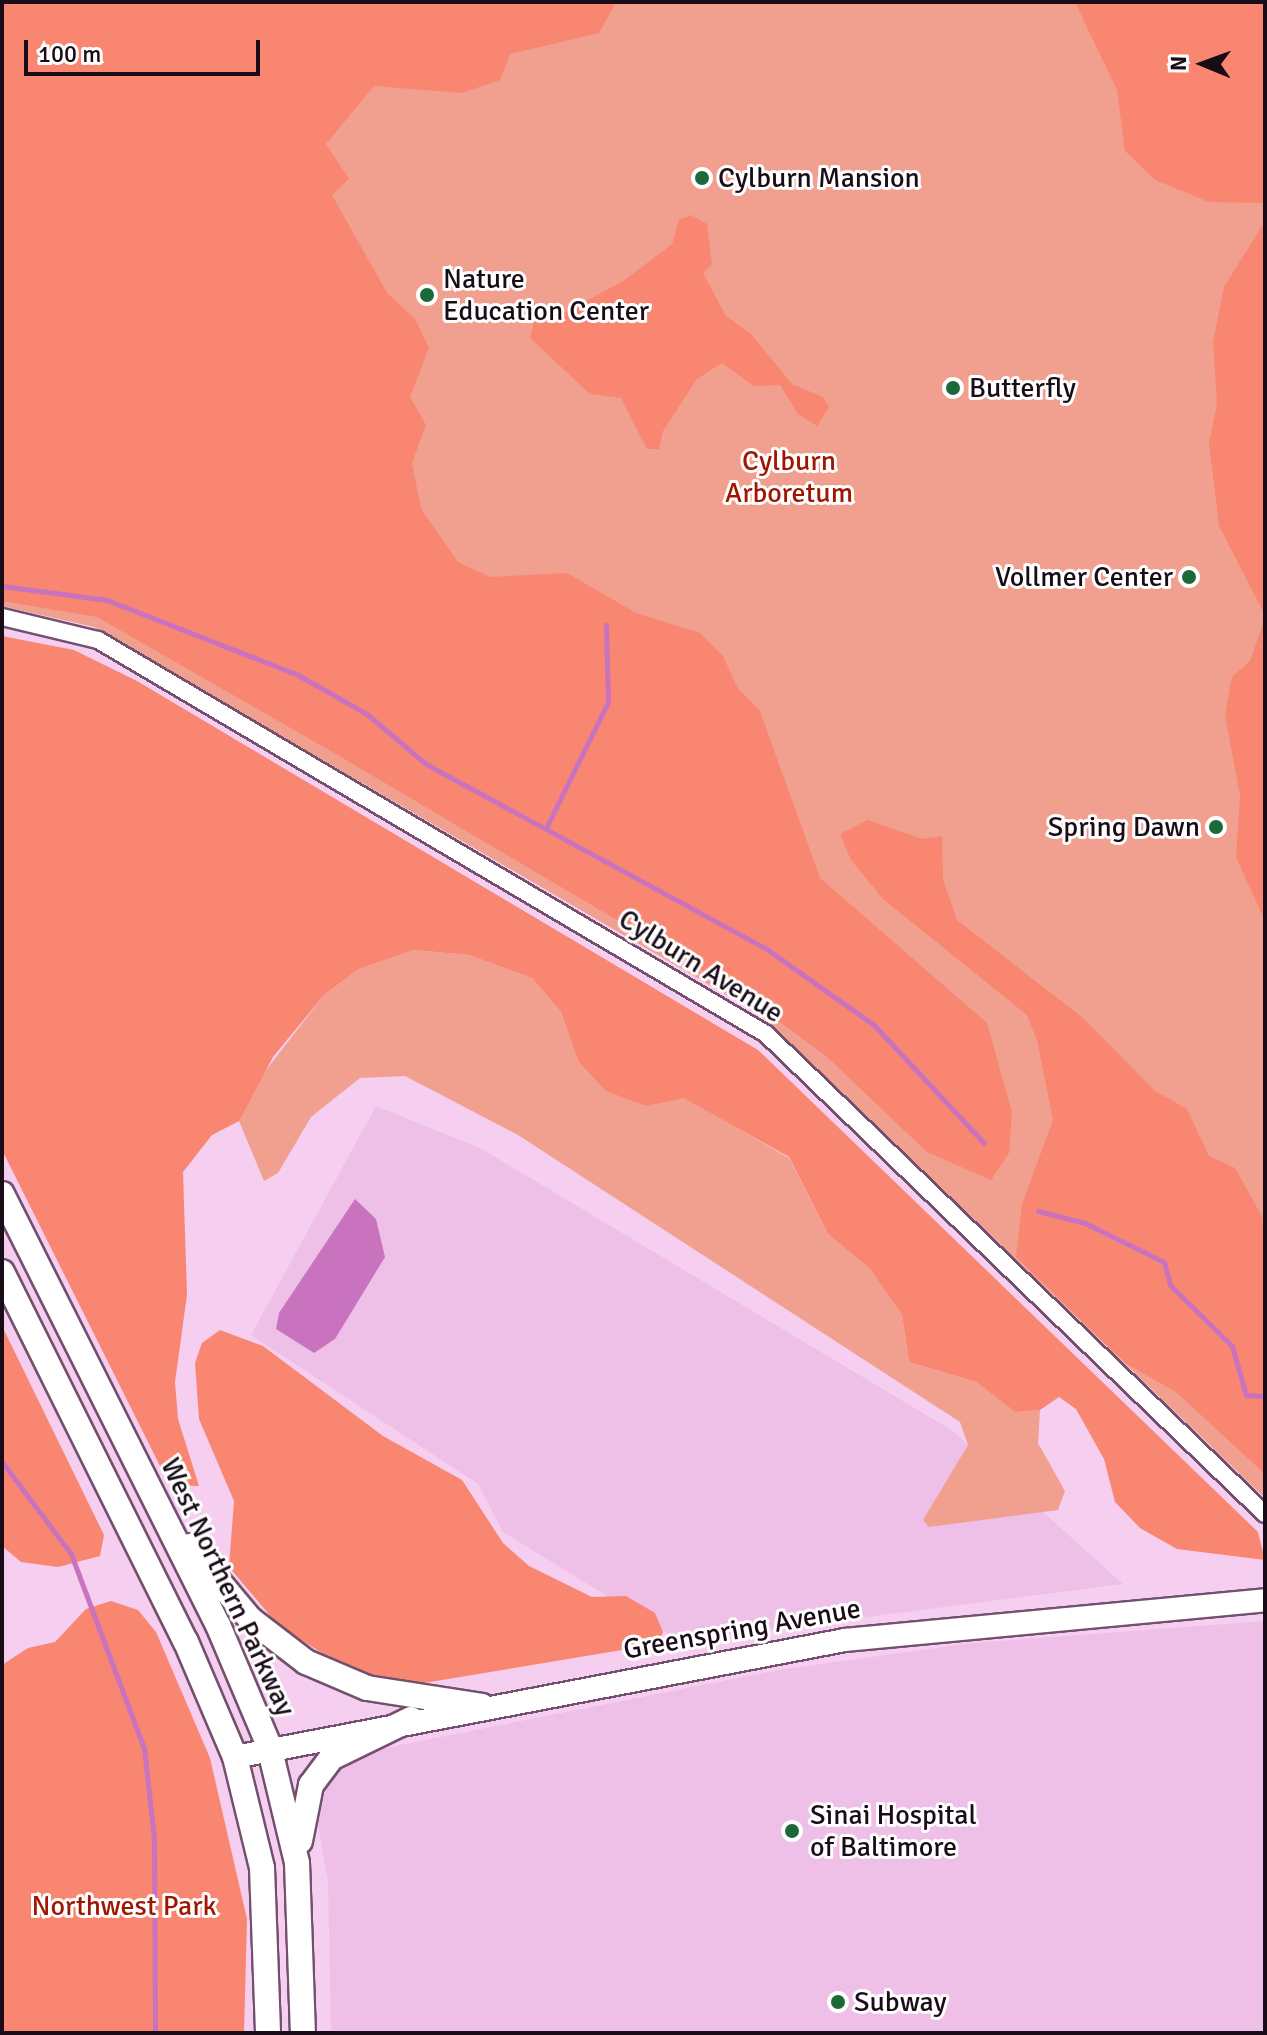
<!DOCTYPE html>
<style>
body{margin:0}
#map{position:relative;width:1267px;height:2035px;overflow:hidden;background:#f6cef0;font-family:Signika,sans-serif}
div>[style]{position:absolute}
.built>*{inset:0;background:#eec0e7}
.green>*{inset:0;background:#f19f8f}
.forest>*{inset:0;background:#f88671}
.water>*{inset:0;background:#c973bf}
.stream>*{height:5px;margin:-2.5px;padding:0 2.5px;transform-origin:2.5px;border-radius:2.5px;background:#c973bf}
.roads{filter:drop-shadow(2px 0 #73516e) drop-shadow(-2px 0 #73516e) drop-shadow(0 2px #73516e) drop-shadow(0 -2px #73516e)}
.street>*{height:16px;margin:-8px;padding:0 8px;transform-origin:8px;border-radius:8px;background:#fff}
.secondary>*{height:22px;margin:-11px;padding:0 11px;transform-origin:11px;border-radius:11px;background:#fff}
.primary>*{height:24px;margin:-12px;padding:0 12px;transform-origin:12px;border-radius:12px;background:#fff}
.dots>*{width:22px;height:22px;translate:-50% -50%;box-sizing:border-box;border:4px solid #fefefe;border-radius:50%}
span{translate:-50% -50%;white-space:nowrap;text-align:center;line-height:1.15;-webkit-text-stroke:6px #fefefe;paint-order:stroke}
.poi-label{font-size:28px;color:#190c17}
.left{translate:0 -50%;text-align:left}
.right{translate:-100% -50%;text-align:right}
.park-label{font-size:28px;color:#9f1500}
.street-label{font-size:28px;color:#190c17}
.frame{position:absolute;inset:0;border:4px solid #190c17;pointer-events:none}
.north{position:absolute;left:1163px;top:24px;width:80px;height:80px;-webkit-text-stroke:6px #fefefe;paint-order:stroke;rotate:271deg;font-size:22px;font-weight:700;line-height:32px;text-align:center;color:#190c17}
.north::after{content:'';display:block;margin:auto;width:28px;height:36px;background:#190c17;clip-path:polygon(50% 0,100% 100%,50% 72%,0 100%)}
.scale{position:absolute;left:24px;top:40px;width:236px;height:36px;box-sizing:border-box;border:4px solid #190c17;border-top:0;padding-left:10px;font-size:24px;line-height:28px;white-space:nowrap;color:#190c17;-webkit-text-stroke:6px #fefefe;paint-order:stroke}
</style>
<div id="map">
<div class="built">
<div style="clip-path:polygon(376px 1106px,480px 1148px,953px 1431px,1123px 1584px,680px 1641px,503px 1532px,478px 1484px,251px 1335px)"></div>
<div style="clip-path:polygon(1265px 1621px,1265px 2033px,331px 2033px,328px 1881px,317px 1819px,329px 1778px,360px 1753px,778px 1670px,972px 1643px)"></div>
</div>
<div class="green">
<div style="clip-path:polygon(2px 2px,1265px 2px,1265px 1498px,761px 1015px,94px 627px,2px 606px)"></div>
<div style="clip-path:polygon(414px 950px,469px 955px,532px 978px,561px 1012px,578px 1061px,646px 1106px,684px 1097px,789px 1158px,828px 1234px,870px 1269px,902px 1315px,909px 1362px,976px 1382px,1015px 1412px,1040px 1410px,1038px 1443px,1065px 1491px,1058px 1510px,929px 1527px,923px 1520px,968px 1445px,960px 1422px,518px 1135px,405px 1076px,360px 1078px,311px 1117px,278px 1173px,264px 1181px,239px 1121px,246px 1096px,324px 995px,359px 969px)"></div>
</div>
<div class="forest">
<div style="clip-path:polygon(2px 2px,616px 2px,599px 33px,510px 54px,500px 80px,462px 93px,374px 86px,326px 144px,349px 179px,332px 195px,387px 293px,415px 319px,429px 348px,410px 397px,426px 425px,412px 463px,421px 509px,458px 562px,490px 577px,567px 573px,636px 613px,700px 633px,723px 656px,737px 687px,760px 711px,820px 878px,987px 1023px,1012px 1112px,1009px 1153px,991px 1180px,927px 1152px,827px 1057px,742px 994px,341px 757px,97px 617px,2px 601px)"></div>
<div style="clip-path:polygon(1075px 2px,1265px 2px,1265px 203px,1209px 202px,1155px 180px,1125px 151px,1117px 90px)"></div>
<div style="clip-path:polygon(691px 215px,707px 224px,712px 264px,703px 273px,726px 316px,751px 334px,792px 384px,823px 397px,829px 407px,817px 426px,798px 414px,780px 385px,754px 386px,722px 363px,697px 379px,663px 431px,659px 449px,647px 449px,621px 398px,590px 394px,530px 338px,535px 317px,559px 315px,622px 282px,672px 244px,679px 220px)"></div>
<div style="clip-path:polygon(1265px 221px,1265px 615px,1219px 526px,1209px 443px,1217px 404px,1213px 342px,1224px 287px)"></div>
<div style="clip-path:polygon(1265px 618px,1265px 921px,1236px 857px,1240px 795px,1225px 715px,1232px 677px,1250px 661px)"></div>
<div style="clip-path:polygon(2px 636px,74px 650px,137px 681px,758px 1050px,1258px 1532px,1265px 1560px,1177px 1549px,1140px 1528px,1115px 1502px,1104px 1459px,1076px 1409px,1059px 1397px,1040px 1410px,1015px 1412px,976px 1382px,909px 1362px,902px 1315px,870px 1269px,828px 1234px,789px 1157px,684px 1098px,646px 1106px,606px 1091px,578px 1061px,561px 1012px,532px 978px,469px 955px,414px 950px,359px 969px,324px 995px,273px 1057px,239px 1121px,212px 1135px,183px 1172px,187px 1295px,175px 1382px,178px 1419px,199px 1486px,176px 1485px,162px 1470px,2px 1150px)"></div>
<div style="clip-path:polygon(868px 820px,922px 839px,942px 836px,943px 880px,957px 920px,1083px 1018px,1155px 1091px,1187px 1109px,1209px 1156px,1235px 1168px,1265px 1222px,1265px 1474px,1176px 1392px,1125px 1363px,1016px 1257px,1022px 1204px,1053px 1120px,1037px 1040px,1027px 1015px,883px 899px,851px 860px,840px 834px)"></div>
<div style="clip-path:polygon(2px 1326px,104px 1535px,100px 1556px,58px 1567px,21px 1562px,2px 1546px)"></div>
<div style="clip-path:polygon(220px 1330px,263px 1346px,383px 1436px,462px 1480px,503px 1543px,529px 1566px,592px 1597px,626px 1596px,655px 1613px,663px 1632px,658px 1644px,418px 1684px,353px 1673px,278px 1625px,229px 1567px,234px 1501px,199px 1419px,195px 1363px,202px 1343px)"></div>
<div style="clip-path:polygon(111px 1601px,138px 1610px,156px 1632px,210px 1758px,247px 1919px,244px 2033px,2px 2033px,2px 1665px,28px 1648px,55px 1642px,86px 1609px)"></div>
</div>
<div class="water">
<div style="clip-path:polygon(355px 1199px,376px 1219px,385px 1257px,335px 1339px,314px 1353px,276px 1329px,279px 1313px)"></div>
</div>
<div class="stream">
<div style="left:2px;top:586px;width:106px;rotate:7.6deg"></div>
<div style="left:107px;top:600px;width:205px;rotate:21.4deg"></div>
<div style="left:298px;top:675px;width:79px;rotate:29.5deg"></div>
<div style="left:367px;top:714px;width:77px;rotate:40.3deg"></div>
<div style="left:426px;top:764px;width:389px;rotate:28.5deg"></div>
<div style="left:768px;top:950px;width:130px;rotate:35.3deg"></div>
<div style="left:874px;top:1025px;width:161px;rotate:47deg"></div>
<div style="left:546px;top:828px;width:140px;rotate:-63.8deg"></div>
<div style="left:608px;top:702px;width:77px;rotate:-91.5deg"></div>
<div style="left:1038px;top:1211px;width:49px;rotate:14.3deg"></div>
<div style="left:1085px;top:1223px;width:88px;rotate:26.3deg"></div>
<div style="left:1164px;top:1262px;width:24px;rotate:75deg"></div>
<div style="left:1170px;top:1285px;width:87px;rotate:44.5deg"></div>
<div style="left:1232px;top:1346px;width:51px;rotate:74.1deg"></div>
<div style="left:1246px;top:1395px;width:19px;rotate:3deg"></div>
<div style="left:2px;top:1462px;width:115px;rotate:53.1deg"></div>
<div style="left:71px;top:1554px;width:207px;rotate:69.4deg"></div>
<div style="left:144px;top:1748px;width:92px;rotate:83.7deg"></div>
<div style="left:154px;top:1839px;width:194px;rotate:89.7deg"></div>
</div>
<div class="roads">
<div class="street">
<div style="left:2px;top:617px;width:99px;rotate:13.5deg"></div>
<div style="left:98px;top:640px;width:776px;rotate:30.53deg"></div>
<div style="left:766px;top:1034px;width:692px;rotate:43.89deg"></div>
</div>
<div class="secondary">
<div style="left:235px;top:1757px;width:621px;rotate:-10.86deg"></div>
<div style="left:845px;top:1640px;width:422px;rotate:-5.4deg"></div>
</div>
<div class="primary">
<div style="left:2px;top:1194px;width:482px;rotate:63.4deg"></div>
<div style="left:218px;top:1625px;width:131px;rotate:67.1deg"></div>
<div style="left:269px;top:1746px;width:120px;rotate:76.5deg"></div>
<div style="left:297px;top:1863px;width:170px;rotate:88deg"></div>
<div style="left:2px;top:1272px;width:413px;rotate:63.6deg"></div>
<div style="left:186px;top:1642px;width:125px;rotate:66.9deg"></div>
<div style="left:235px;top:1757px;width:114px;rotate:76.3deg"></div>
<div style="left:262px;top:1868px;width:165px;rotate:87.9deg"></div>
<div style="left:189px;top:1546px;width:95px;rotate:50.1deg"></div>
<div style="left:250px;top:1619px;width:71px;rotate:37.5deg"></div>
<div style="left:306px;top:1662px;width:66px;rotate:23.1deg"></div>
<div style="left:367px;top:1688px;width:116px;rotate:8.9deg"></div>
<div style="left:300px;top:1841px;width:57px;rotate:-78.9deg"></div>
<div style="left:311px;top:1785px;width:34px;rotate:-53deg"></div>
<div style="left:331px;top:1758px;width:89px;rotate:-26deg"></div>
</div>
</div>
<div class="dots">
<div style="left:702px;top:178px;background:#1b6938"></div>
<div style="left:427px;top:295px;background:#1b6938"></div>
<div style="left:953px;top:388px;background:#1b6938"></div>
<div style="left:1189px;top:577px;background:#1b6938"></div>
<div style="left:1216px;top:827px;background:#1b6938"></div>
<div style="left:792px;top:1831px;background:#1b6938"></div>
<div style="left:838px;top:2002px;background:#1b6938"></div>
</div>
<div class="poi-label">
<span class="left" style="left:718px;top:178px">Cylburn Mansion</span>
<span class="left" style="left:443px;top:295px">Nature<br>Education Center</span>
<span class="left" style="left:969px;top:388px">Butterfly</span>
<span class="right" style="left:1173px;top:577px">Vollmer Center</span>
<span class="right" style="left:1200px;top:827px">Spring Dawn</span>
<span class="left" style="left:810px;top:1831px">Sinai Hospital<br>of Baltimore</span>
<span class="left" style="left:854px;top:2002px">Subway</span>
</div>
<div class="park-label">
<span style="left:789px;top:477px">Cylburn<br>Arboretum</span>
<span style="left:124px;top:1906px">Northwest Park</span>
</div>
<div class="street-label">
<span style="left:701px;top:966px;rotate:32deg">Cylburn Avenue</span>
<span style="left:228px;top:1587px;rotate:65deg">West Northern Parkway</span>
<span style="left:742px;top:1629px;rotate:-10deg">Greenspring Avenue</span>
</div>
<div class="frame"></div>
<div class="north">N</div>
<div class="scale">100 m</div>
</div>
